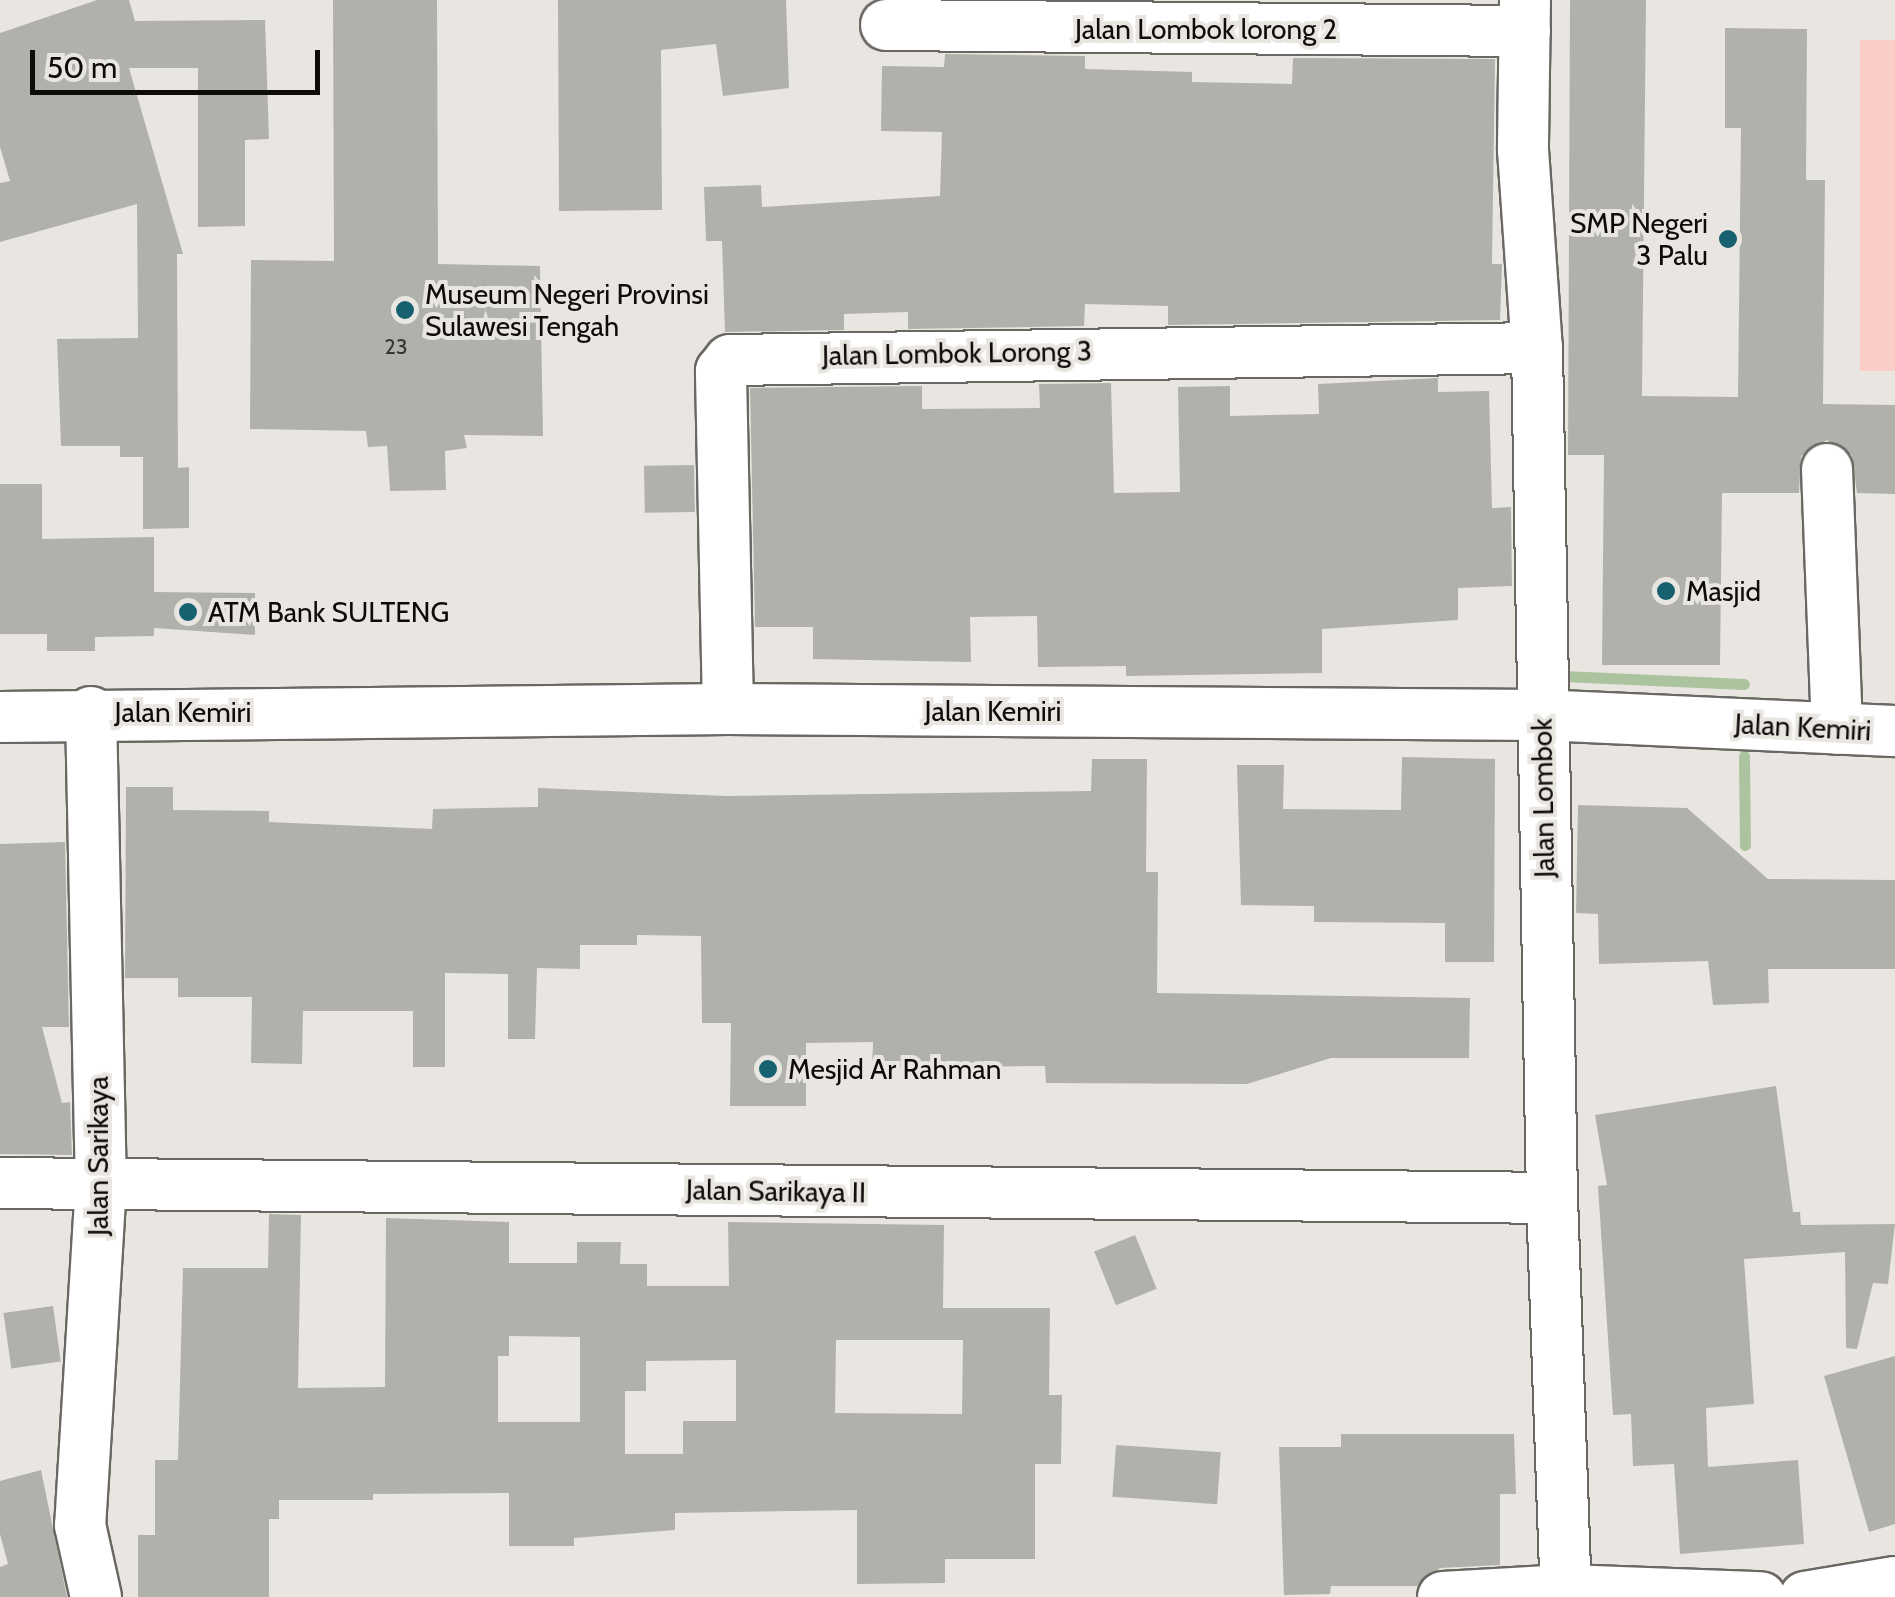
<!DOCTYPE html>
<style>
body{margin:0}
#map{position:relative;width:1895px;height:1597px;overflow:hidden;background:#e9e6e1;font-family:Cabin,sans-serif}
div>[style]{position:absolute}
.green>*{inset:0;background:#facdc6;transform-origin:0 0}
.stream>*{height:11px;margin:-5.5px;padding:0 5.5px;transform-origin:5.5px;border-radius:5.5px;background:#abc39e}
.building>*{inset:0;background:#b1b1ac;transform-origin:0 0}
.roads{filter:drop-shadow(2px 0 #6b6864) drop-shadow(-2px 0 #6b6864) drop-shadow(0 2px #6b6864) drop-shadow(0 -2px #6b6864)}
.minor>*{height:50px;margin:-25px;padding:0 25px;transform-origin:25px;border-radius:25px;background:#fff}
.dots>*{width:28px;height:28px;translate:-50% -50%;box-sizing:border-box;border:5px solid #e9e6e1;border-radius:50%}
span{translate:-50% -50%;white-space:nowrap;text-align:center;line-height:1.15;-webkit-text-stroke:8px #e9e6e1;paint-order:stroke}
.number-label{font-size:22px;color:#363533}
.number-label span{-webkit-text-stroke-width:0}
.street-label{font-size:28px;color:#0d0c0b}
.poi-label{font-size:28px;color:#0d0c0b}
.right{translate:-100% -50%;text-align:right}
.left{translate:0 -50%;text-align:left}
.scale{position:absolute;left:30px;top:50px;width:290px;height:45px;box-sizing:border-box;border:5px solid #0d0c0b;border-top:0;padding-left:12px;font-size:30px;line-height:35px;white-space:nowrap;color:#0d0c0b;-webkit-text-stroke:8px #e9e6e1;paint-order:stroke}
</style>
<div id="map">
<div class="green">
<div style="left:1860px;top:40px;width:35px;height:331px"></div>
</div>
<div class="stream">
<div style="left:1562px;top:667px;width:9px;rotate:90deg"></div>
<div style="left:1562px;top:676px;width:182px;rotate:2.5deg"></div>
<div style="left:1744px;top:756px;width:89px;rotate:89.4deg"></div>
</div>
<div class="building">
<div style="clip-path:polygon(97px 0,129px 0,135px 21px,265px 20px,269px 139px,245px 140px,245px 226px,198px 227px,198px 68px,129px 68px,183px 254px,177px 254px,178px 468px,189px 467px,189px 528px,143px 529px,143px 457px,120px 457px,120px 446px,61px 446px,57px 339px,138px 338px,137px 204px,0 242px,0 183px,10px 181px,0 147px,0 33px)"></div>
<div style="clip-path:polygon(333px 0,437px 0,438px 264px,540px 266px,543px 436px,464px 435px,467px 448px,445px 451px,446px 490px,390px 491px,387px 446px,368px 447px,366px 431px,250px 429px,251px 260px,334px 261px)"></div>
<div style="clip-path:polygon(558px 0,786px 0,789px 88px,723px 96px,716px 44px,661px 50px,662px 210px,559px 211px)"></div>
<div style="clip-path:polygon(1570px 0,1646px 0,1642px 396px,1738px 397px,1741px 128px,1725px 128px,1725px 28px,1807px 29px,1806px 180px,1825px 180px,1823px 404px,1895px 405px,1895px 494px,1857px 493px,1852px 455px,1827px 440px,1801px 456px,1799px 493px,1722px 493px,1720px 665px,1602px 665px,1604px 455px,1568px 455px)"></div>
<div style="clip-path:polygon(945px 54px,1085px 56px,1085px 69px,1192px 72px,1192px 82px,1292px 84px,1293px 58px,1495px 59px,1492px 264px,1502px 264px,1500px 320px,1168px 325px,1168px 306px,1085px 304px,1084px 326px,908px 329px,908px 312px,844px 314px,844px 330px,725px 332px,722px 241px,706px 241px,704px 187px,761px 185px,762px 207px,940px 196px,942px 132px,881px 131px,882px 66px,944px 67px)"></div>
<div style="clip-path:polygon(1438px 378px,1438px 392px,1489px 391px,1492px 508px,1511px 507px,1512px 586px,1458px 588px,1458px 620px,1322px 629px,1322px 673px,1126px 676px,1126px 666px,1038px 667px,1037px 616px,970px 617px,971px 662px,813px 659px,813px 627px,755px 627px,750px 388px,922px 386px,922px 409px,1040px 408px,1039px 384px,1111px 383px,1114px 493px,1180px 492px,1178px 387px,1230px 386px,1230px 416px,1319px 414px,1318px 384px)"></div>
<div style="left:694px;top:465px;width:47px;height:50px;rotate:89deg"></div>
<div style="clip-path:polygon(0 484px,42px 484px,42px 539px,154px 537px,154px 592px,255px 593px,255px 635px,154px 628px,154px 636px,95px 637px,95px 651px,47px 651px,47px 634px,0 634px)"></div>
<div style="clip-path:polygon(1402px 757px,1495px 759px,1494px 962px,1445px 962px,1445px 923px,1314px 922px,1314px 906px,1241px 905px,1237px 765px,1284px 765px,1283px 809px,1401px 810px)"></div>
<div style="clip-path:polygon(1092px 759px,1147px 759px,1146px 872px,1158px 872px,1157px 993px,1470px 998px,1469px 1058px,1331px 1058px,1247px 1084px,1046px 1083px,1045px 1066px,872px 1068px,873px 1042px,806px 1043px,806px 1106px,730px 1106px,731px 1023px,702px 1023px,701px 936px,637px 935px,637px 945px,580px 945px,580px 969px,537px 968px,535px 1039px,508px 1039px,508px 974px,445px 973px,445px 1067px,413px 1067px,413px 1011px,303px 1011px,302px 1064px,251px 1063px,252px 997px,178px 997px,178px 978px,125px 978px,126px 787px,173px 787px,173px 810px,269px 811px,269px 822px,432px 829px,433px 809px,538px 807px,538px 788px,727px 796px,1091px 791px)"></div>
<div style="clip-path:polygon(1578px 805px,1687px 808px,1768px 879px,1895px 880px,1895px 969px,1768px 969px,1769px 1003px,1713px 1005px,1708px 961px,1599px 964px,1598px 914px,1576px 913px)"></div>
<div style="clip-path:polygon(65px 842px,69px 1027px,42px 1027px,62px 1103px,70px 1102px,72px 1155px,0 1154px,0 844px)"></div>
<div style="clip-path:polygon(1776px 1086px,1793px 1212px,1800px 1212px,1801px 1225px,1895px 1224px,1888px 1284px,1873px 1283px,1857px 1349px,1846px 1348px,1845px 1252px,1744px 1259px,1754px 1404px,1706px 1408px,1708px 1467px,1798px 1460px,1804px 1544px,1680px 1554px,1674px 1464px,1633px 1466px,1631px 1414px,1613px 1415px,1598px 1186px,1607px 1185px,1595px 1115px)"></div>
<div style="clip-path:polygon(evenodd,269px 1214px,301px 1215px,298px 1388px,385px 1387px,386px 1218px,509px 1222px,509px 1263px,577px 1263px,577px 1242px,621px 1242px,620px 1264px,647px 1264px,647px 1286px,729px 1286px,728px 1222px,944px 1225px,943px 1308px,1050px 1308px,1049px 1395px,1062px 1395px,1061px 1464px,1035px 1464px,1035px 1559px,945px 1559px,945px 1583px,857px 1584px,857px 1510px,675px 1513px,675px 1530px,574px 1538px,574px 1546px,509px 1546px,509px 1493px,373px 1494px,373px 1500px,279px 1500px,279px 1519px,269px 1519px,269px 1597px,138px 1597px,138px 1535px,155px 1535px,155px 1460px,178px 1460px,183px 1268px,268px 1268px,269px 1214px,509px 1336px,580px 1337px,580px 1422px,498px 1422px,498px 1356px,509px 1356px,509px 1336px,269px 1214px,836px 1340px,963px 1340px,962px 1414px,835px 1413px,836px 1340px,269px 1214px,736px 1360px,736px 1421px,683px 1421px,683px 1454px,625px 1454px,625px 1391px,646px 1391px,646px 1361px,736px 1360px)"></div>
<div style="left:1135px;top:1235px;width:58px;height:44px;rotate:68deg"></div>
<div style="left:53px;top:1306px;width:56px;height:50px;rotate:82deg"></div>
<div style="clip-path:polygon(1895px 1356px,1895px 1524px,1869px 1532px,1824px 1376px)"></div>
<div style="clip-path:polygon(1341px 1434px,1514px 1434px,1516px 1494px,1500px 1494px,1500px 1565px,1440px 1568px,1417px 1586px,1331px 1586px,1330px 1594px,1284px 1595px,1279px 1447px,1341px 1447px)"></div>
<div style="left:1116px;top:1445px;width:105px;height:52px;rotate:4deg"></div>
<div style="clip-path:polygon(41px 1470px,67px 1597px,0 1597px,0 1567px,8px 1564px,0 1534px,0 1481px)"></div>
</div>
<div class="roads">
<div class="minor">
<div style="left:1525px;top:0;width:150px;rotate:90.8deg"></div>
<div style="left:1523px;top:150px;width:198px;rotate:86deg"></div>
<div style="left:1537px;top:348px;width:850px;rotate:88.99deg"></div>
<div style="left:1552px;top:1198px;width:399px;rotate:88deg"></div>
<div style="left:886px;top:25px;width:639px;rotate:0.54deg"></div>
<div style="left:1827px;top:469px;width:260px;rotate:87.8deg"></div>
<div style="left:728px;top:709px;width:338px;rotate:-91.2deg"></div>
<div style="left:721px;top:371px;width:14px;rotate:-51deg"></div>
<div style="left:730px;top:360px;width:807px;rotate:-0.85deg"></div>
<div style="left:91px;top:712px;width:472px;rotate:88.8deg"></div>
<div style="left:101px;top:1184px;width:342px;rotate:93.5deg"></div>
<div style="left:80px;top:1525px;width:74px;rotate:77.5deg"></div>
<div style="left:0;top:717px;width:728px;rotate:-0.63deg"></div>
<div style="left:728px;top:709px;width:813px;rotate:0.42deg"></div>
<div style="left:1541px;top:715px;width:354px;rotate:2.6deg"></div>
<div style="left:0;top:1183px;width:1552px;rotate:0.55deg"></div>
<div style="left:1443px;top:1597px;width:123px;rotate:-3.3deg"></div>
<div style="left:1566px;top:1590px;width:195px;rotate:2.1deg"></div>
<div style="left:1805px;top:1597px;width:91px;rotate:-9.5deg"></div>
</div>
</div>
<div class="dots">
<div style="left:1728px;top:239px;background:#17606f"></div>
<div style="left:405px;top:310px;background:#17606f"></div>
<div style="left:1666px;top:591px;background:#17606f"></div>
<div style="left:188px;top:612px;background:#17606f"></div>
<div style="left:768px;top:1069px;background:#17606f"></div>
</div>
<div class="number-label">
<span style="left:396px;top:347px">23</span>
</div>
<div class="street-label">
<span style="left:1206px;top:29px">Jalan Lombok lorong 2</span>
<span style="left:957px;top:353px;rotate:-1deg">Jalan Lombok Lorong 3</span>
<span style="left:993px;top:711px">Jalan Kemiri</span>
<span style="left:183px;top:712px">Jalan Kemiri</span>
<span style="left:1803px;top:727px;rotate:3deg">Jalan Kemiri</span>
<span style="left:1543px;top:798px;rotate:-91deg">Jalan Lombok</span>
<span style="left:98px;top:1156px;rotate:-90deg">Jalan Sarikaya</span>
<span style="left:776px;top:1191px;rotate:1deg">Jalan Sarikaya II</span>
</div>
<div class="poi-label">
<span class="right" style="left:1708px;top:239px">SMP Negeri<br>3 Palu</span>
<span class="left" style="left:425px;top:310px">Museum Negeri Provinsi<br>Sulawesi Tengah</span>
<span class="left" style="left:1686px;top:591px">Masjid</span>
<span class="left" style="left:208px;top:612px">ATM Bank SULTENG</span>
<span class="left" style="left:788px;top:1069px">Mesjid Ar Rahman</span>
</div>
<div class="scale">50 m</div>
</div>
